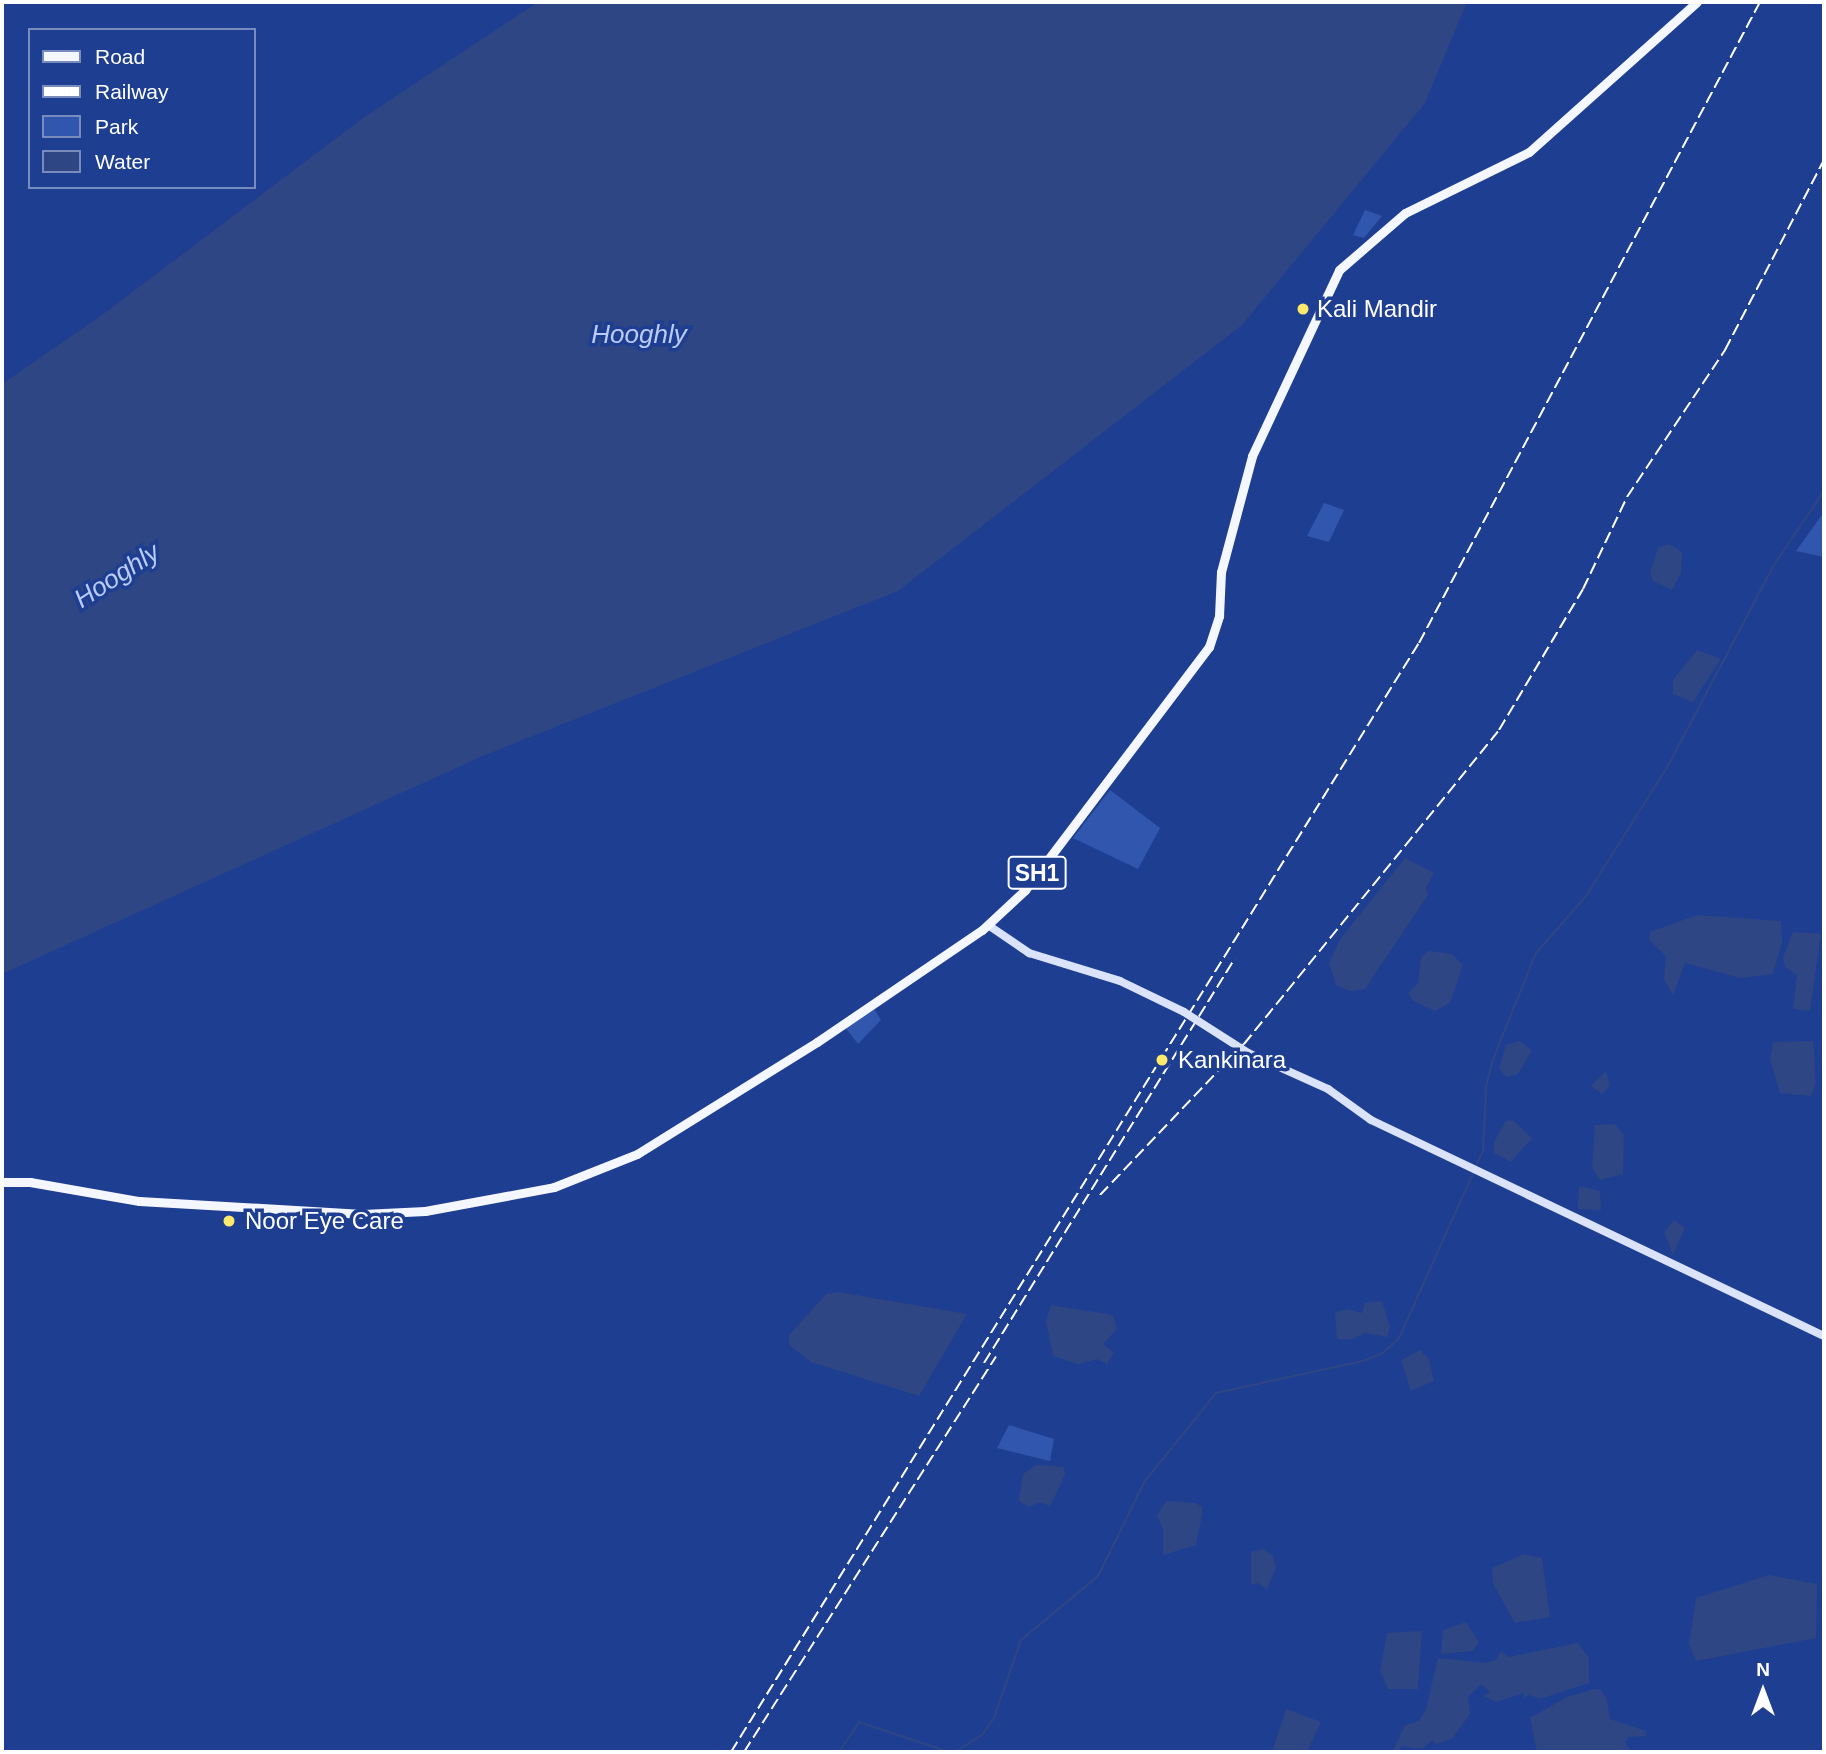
<!DOCTYPE html>
<style>
body{margin:0}
#map{position:relative;width:1826px;height:1754px;overflow:hidden;background:#1e3e91;font-family:Arial,sans-serif}
div>[style]{position:absolute}
.green>*{inset:0;background:#3156ae}
.water>*{inset:0;background:#2f4684}
.stream>*{height:2px;margin:-1px;padding:0 1px;transform-origin:1px;border-radius:1px;background:#2f4684}
.secondary>*{height:8px;margin:-4px;padding:0 4px;transform-origin:4px;border-radius:4px;background:#dae3fa}
.primary>*{height:9px;margin:-4.5px;padding:0 4.5px;transform-origin:4.5px;border-radius:4.5px;background:#f4f7ff}
.rail>*{height:2px;margin-top:-1px;transform-origin:0;background:repeating-linear-gradient(90deg,#fff 0 12px,transparent 0 17px)}
.secondary-bridge>*{height:8px;margin:-4px;padding:0 4px;transform-origin:4px;border-radius:4px;background:#dae3fa}
.dots>*{width:19px;height:19px;translate:-50% -50%;box-sizing:border-box;border:4px solid #1e3e91;border-radius:50%}
span{translate:-50% -50%;white-space:nowrap;text-align:center;line-height:1.15;-webkit-text-stroke:7px #1e3e91;paint-order:stroke}
.shield-label span{padding:2px 5px;background:#1e3e91;border:2px solid;border-radius:5px;-webkit-text-stroke-width:0}
.shield-label{font-size:23px;color:#fff;font-weight:700}
.poi-label{font-size:24px;color:#fff}
.left{translate:0 -50%;text-align:left}
.water-label{font-size:26px;color:#bacbf5;font-style:italic}
.frame{position:absolute;inset:0;border:4px solid #fff;pointer-events:none}
.legend{position:absolute;left:28px;top:28px;width:228px;height:161px;box-sizing:border-box;background:#1e3e91;border:2px solid #788bbd;margin:0;padding:9px 12px;list-style:none;font-size:21px;color:#fff}
.legend li{display:flex;align-items:center;gap:14px;height:35px}
.legend b{width:35px;border:2px solid #788bbd}
.north{position:absolute;left:1728px;top:1656px;width:70px;height:70px;-webkit-text-stroke:5px #1e3e91;paint-order:stroke;rotate:0deg;font-size:19px;font-weight:700;line-height:28px;text-align:center;color:#fff}
.north::after{content:'';display:block;margin:auto;width:24px;height:32px;background:#fff;clip-path:polygon(50% 0,100% 100%,50% 72%,0 100%)}
</style>
<div id="map">
<div class="green">
<div style="clip-path:polygon(1365px 210px,1382px 216px,1364px 238px,1353px 235px)"></div>
<div style="clip-path:polygon(1324px 503px,1344px 510px,1329px 542px,1307px 536px)"></div>
<div style="clip-path:polygon(1824px 512px,1824px 557px,1796px 551px)"></div>
<div style="clip-path:polygon(1110px 790px,1160px 828px,1138px 869px,1073px 838px)"></div>
<div style="clip-path:polygon(873px 1007px,881px 1020px,858px 1044px,844px 1026px)"></div>
<div style="clip-path:polygon(1009px 1425px,1054px 1439px,1050px 1461px,997px 1448px)"></div>
</div>
<div class="water">
<div style="clip-path:polygon(538px 2px,1467px 2px,1425px 103px,1242px 325px,898px 591px,485px 755px,2px 974px,2px 384px,102px 315px,363px 118px)"></div>
<div style="clip-path:polygon(1669px 544px,1682px 552px,1681px 573px,1672px 590px,1653px 581px,1650px 573px,1658px 548px)"></div>
<div style="clip-path:polygon(1697px 650px,1721px 659px,1693px 702px,1673px 694px,1673px 680px)"></div>
<div style="clip-path:polygon(1405px 858px,1434px 873px,1426px 888px,1428px 895px,1365px 989px,1350px 991px,1336px 985px,1329px 963px,1341px 938px)"></div>
<div style="clip-path:polygon(1697px 915px,1781px 921px,1782px 942px,1773px 974px,1740px 978px,1685px 963px,1673px 995px,1664px 979px,1666px 956px,1649px 940px,1650px 932px)"></div>
<div style="clip-path:polygon(1793px 932px,1821px 934px,1810px 1011px,1793px 1009px,1797px 975px,1785px 967px,1783px 957px)"></div>
<div style="clip-path:polygon(1429px 951px,1452px 954px,1463px 965px,1450px 1003px,1435px 1011px,1413px 1001px,1408px 993px,1418px 983px,1421px 957px)"></div>
<div style="clip-path:polygon(1519px 1041px,1532px 1050px,1518px 1074px,1506px 1077px,1499px 1068px,1506px 1045px)"></div>
<div style="clip-path:polygon(1813px 1041px,1816px 1083px,1811px 1096px,1780px 1093px,1770px 1059px,1773px 1042px)"></div>
<div style="clip-path:polygon(1606px 1071px,1610px 1086px,1602px 1094px,1591px 1086px)"></div>
<div style="clip-path:polygon(1506px 1120px,1514px 1121px,1532px 1138px,1511px 1162px,1494px 1153px,1494px 1142px)"></div>
<div style="clip-path:polygon(1615px 1124px,1624px 1135px,1623px 1174px,1600px 1180px,1592px 1168px,1595px 1125px)"></div>
<div style="clip-path:polygon(1579px 1186px,1600px 1191px,1601px 1210px,1578px 1209px)"></div>
<div style="clip-path:polygon(1674px 1220px,1685px 1228px,1673px 1255px,1664px 1232px)"></div>
<div style="clip-path:polygon(838px 1292px,967px 1314px,919px 1396px,811px 1362px,789px 1345px,789px 1335px,826px 1294px)"></div>
<div style="clip-path:polygon(1382px 1301px,1390px 1327px,1388px 1337px,1364px 1333px,1354px 1339px,1337px 1339px,1335px 1313px,1347px 1309px,1362px 1313px,1364px 1303px)"></div>
<div style="clip-path:polygon(1051px 1305px,1113px 1315px,1117px 1329px,1103px 1344px,1114px 1352px,1107px 1364px,1097px 1359px,1078px 1364px,1053px 1356px,1046px 1321px)"></div>
<div style="clip-path:polygon(1420px 1350px,1429px 1359px,1434px 1381px,1411px 1391px,1401px 1360px)"></div>
<div style="clip-path:polygon(1036px 1465px,1064px 1467px,1065px 1475px,1050px 1506px,1040px 1502px,1029px 1507px,1019px 1501px,1023px 1474px)"></div>
<div style="clip-path:polygon(1166px 1501px,1196px 1503px,1202px 1507px,1202px 1515px,1196px 1545px,1163px 1555px,1163px 1529px,1157px 1516px)"></div>
<div style="clip-path:polygon(1263px 1549px,1273px 1556px,1276px 1567px,1267px 1589px,1258px 1583px,1251px 1585px,1251px 1552px)"></div>
<div style="clip-path:polygon(1524px 1554px,1542px 1558px,1550px 1617px,1515px 1623px,1493px 1584px,1492px 1568px)"></div>
<div style="clip-path:polygon(1769px 1575px,1817px 1584px,1816px 1638px,1696px 1661px,1689px 1644px,1696px 1598px)"></div>
<div style="clip-path:polygon(1466px 1622px,1479px 1642px,1473px 1651px,1441px 1654px,1443px 1630px)"></div>
<div style="clip-path:polygon(1422px 1631px,1418px 1689px,1388px 1689px,1380px 1671px,1387px 1633px)"></div>
<div style="clip-path:polygon(1578px 1643px,1589px 1658px,1589px 1683px,1540px 1699px,1529px 1695px,1524px 1698px,1524px 1693px,1496px 1702px,1483px 1696px,1490px 1692px,1481px 1684px,1468px 1697px,1470px 1714px,1452px 1739px,1435px 1744px,1432px 1740px,1422px 1749px,1401px 1746px,1400px 1752px,1393px 1751px,1405px 1725px,1419px 1721px,1426px 1709px,1438px 1658px,1484px 1663px,1496px 1660px,1501px 1651px,1508px 1657px)"></div>
<div style="clip-path:polygon(1594px 1689px,1601px 1690px,1607px 1700px,1610px 1719px,1646px 1731px,1646px 1736px,1628px 1737px,1625px 1742px,1631px 1752px,1537px 1752px,1530px 1718px,1567px 1697px)"></div>
<div style="clip-path:polygon(1286px 1709px,1321px 1722px,1307px 1752px,1272px 1752px)"></div>
</div>
<div class="stream">
<div style="left:1475px;top:1168px;width:19px;rotate:-65deg"></div>
<div style="left:1483px;top:1151px;width:64px;rotate:-87.3deg"></div>
<div style="left:1486px;top:1087px;width:29px;rotate:-76deg"></div>
<div style="left:1493px;top:1059px;width:114px;rotate:-67.9deg"></div>
<div style="left:1536px;top:953px;width:76px;rotate:-48.7deg"></div>
<div style="left:1586px;top:896px;width:156px;rotate:-57.8deg"></div>
<div style="left:1669px;top:764px;width:225px;rotate:-62.2deg"></div>
<div style="left:1774px;top:565px;width:89px;rotate:-56deg"></div>
<div style="left:839px;top:1752px;width:36px;rotate:-56deg"></div>
<div style="left:859px;top:1722px;width:92px;rotate:18.4deg"></div>
<div style="left:946px;top:1751px;width:11px"></div>
<div style="left:957px;top:1751px;width:30px;rotate:-33deg"></div>
<div style="left:982px;top:1735px;width:21px;rotate:-55deg"></div>
<div style="left:994px;top:1718px;width:83px;rotate:-70.9deg"></div>
<div style="left:1021px;top:1640px;width:100px;rotate:-39.7deg"></div>
<div style="left:1098px;top:1576px;width:106px;rotate:-63.7deg"></div>
<div style="left:1145px;top:1481px;width:113px;rotate:-51.1deg"></div>
<div style="left:1216px;top:1393px;width:150px;rotate:-12.3deg"></div>
<div style="left:1363px;top:1361px;width:22px;rotate:-22deg"></div>
<div style="left:1383px;top:1353px;width:22px;rotate:-43deg"></div>
<div style="left:1399px;top:1338px;width:181px;rotate:-65.8deg"></div>
</div>
<div class="secondary">
<div style="left:988px;top:925px;width:50px;rotate:34.3deg"></div>
<div style="left:1029px;top:953px;width:95px;rotate:17.1deg"></div>
<div style="left:1248px;top:1053px;width:88px;rotate:24.2deg"></div>
<div style="left:1328px;top:1089px;width:53px;rotate:35.8deg"></div>
<div style="left:1371px;top:1120px;width:502px;rotate:25.49deg"></div>
</div>
<div class="primary">
<div style="left:2px;top:1182px;width:28px"></div>
<div style="left:30px;top:1182px;width:111px;rotate:9.9deg"></div>
<div style="left:139px;top:1201px;width:224px;rotate:3.3deg"></div>
<div style="left:363px;top:1214px;width:62px;rotate:-2.8deg"></div>
<div style="left:425px;top:1211px;width:131px;rotate:-10.5deg"></div>
<div style="left:554px;top:1187px;width:89px;rotate:-21.7deg"></div>
<div style="left:637px;top:1154px;width:212px;rotate:-31.9deg"></div>
<div style="left:817px;top:1042px;width:199px;rotate:-34.2deg"></div>
<div style="left:982px;top:930px;width:59px;rotate:-42.9deg"></div>
<div style="left:1025px;top:890px;width:305px;rotate:-52.9deg"></div>
<div style="left:1209px;top:647px;width:33px;rotate:-72deg"></div>
<div style="left:1219px;top:616px;width:44px;rotate:-87.4deg"></div>
<div style="left:1221px;top:572px;width:120px;rotate:-75deg"></div>
<div style="left:1252px;top:456px;width:205px;rotate:-64.9deg"></div>
<div style="left:1339px;top:270px;width:87px;rotate:-40.8deg"></div>
<div style="left:1405px;top:213px;width:138px;rotate:-26.2deg"></div>
<div style="left:1529px;top:152px;width:225px;rotate:-41.8deg"></div>
</div>
<div class="rail">
<div style="left:1100px;top:1195px;width:209px;rotate:-46.4deg"></div>
<div style="left:1244px;top:1044px;width:405px;rotate:-50.9deg"></div>
<div style="left:1499px;top:730px;width:164px;rotate:-59.2deg"></div>
<div style="left:1583px;top:589px;width:102px;rotate:-64.4deg"></div>
<div style="left:1627px;top:497px;width:177px;rotate:-56.3deg"></div>
<div style="left:1725px;top:350px;width:214px;rotate:-62.5deg"></div>
<div style="left:984px;top:1363px;width:476px;rotate:-58.2deg"></div>
<div style="left:731px;top:1752px;width:1305px;rotate:-58.19deg"></div>
<div style="left:1419px;top:643px;width:726px;rotate:-61.99deg"></div>
<div style="left:744px;top:1752px;width:469px;rotate:-57.5deg"></div>
</div>
<div class="secondary-bridge">
<div style="left:1120px;top:981px;width:71px;rotate:25.8deg"></div>
<div style="left:1184px;top:1012px;width:76px;rotate:32.6deg"></div>
</div>
<div class="dots">
<div style="left:1303px;top:309px;background:#fdea6d"></div>
<div style="left:1162px;top:1060px;background:#fdea6d"></div>
<div style="left:229px;top:1221px;background:#fdea6d"></div>
</div>
<div class="shield-label">
<span style="left:1037px;top:873px">SH1</span>
</div>
<div class="poi-label">
<span class="left" style="left:1317px;top:309px">Kali Mandir</span>
<span class="left" style="left:1178px;top:1060px">Kankinara</span>
<span class="left" style="left:245px;top:1221px">Noor Eye Care</span>
</div>
<div class="water-label">
<span style="left:639px;top:335px">Hooghly</span>
<span style="left:117px;top:576px;rotate:-33deg">Hooghly</span>
</div>
<div class="frame"></div>
<ul class="legend">
<li><b style="height:9px;background:#f4f7ff"></b>Road</li>
<li><b style="height:9px;background:#fff"></b>Railway</li>
<li><b style="height:19px;background:#3156ae"></b>Park</li>
<li><b style="height:19px;background:#2f4684"></b>Water</li>
</ul>
<div class="north">N</div>
</div>
